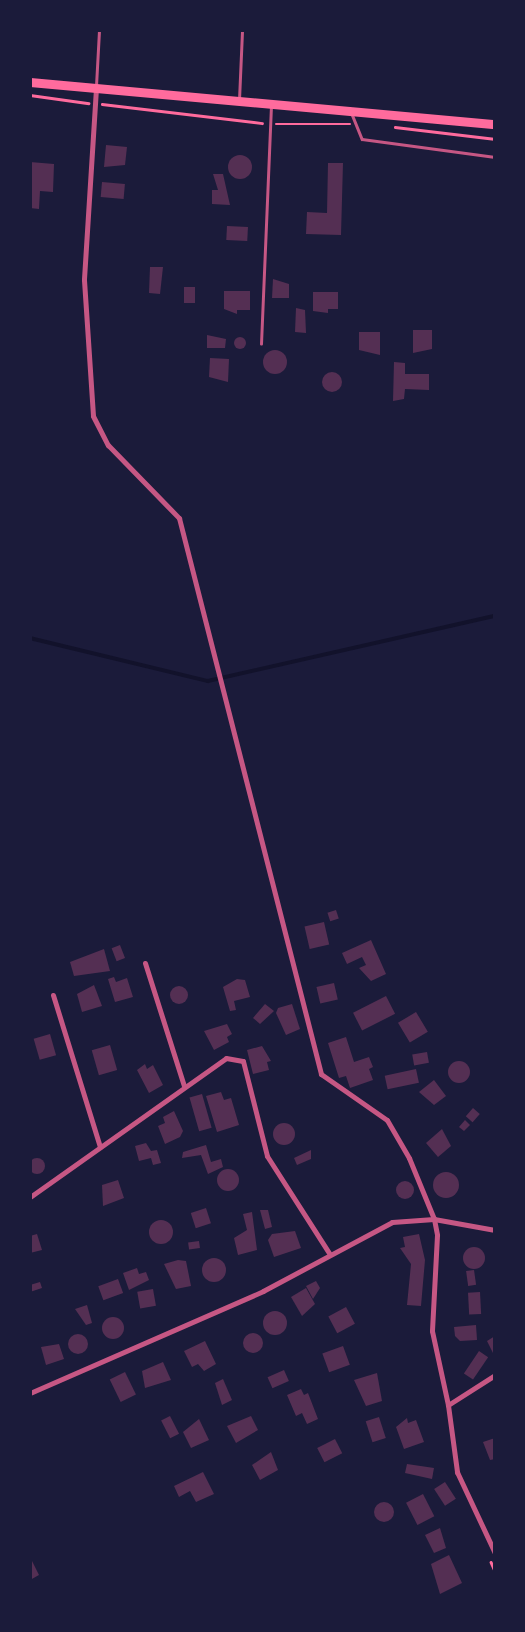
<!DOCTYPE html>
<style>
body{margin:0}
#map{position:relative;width:525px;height:1632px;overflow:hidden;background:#1b1b3a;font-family:Rubik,sans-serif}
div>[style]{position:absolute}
.stream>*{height:3.5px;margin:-1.75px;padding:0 1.75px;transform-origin:1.75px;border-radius:1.75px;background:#12122b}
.building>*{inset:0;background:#542f53;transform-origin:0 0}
.round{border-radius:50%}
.path>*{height:2.5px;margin:-1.25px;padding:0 1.25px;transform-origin:1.25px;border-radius:1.25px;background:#ff6b9d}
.service>*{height:2.5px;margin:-1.25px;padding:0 1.25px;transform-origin:1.25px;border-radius:1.25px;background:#c65784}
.minor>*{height:5px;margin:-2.5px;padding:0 2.5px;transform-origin:2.5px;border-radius:2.5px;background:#c65784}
.trunk>*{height:9px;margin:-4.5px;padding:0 4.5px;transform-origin:4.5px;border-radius:4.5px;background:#ff6b9d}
span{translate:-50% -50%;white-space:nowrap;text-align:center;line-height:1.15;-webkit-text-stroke:6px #1b1b3a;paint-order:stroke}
.frame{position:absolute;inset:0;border:32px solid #1b1b3a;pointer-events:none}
</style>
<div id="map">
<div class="stream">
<div style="left:30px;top:638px;width:183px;rotate:13.6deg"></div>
<div style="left:208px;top:681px;width:294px;rotate:-12.8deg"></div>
</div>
<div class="building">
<div style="clip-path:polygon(106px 145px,127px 147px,125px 165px,104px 167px)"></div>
<div class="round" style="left:228px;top:155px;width:24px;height:24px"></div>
<div style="clip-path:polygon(30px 162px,54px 164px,53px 192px,40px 191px,39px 209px,30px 208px)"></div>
<div style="clip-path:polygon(328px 163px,343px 163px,341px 235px,306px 234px,307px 212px,327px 213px)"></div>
<div style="clip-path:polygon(213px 174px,223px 174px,230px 205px,212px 204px,212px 190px,218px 190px)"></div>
<div style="left:102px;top:182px;width:23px;height:15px;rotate:5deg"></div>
<div style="left:227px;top:226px;width:21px;height:14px;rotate:3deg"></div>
<div style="clip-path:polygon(150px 267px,163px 267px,160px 294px,149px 293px)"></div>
<div style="clip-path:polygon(273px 279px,289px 284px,289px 298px,272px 298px)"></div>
<div style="left:184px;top:287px;width:11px;height:16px"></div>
<div style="clip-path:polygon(224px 291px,250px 291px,250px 310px,237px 310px,237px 314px,224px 309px)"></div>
<div style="clip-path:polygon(313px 292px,338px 292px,338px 309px,328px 309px,328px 313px,313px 311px)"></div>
<div style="clip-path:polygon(296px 308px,305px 310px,306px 333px,295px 332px)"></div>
<div style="clip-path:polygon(413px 330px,432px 330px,432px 349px,413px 353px)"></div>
<div style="clip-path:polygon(359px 332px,380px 332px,380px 355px,359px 350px)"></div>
<div style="clip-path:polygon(207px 335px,226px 339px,225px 348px,207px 348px)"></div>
<div class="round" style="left:234px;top:337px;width:12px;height:12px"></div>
<div class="round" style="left:263px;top:350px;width:24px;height:24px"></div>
<div style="clip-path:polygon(210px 358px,229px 359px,228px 382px,209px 377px)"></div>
<div style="clip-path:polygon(394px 362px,405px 363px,405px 374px,429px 374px,429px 390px,405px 389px,404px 399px,393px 401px)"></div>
<div class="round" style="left:322px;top:372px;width:20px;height:20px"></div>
<div style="left:336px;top:910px;width:9px;height:9px;rotate:72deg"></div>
<div style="left:324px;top:922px;width:23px;height:20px;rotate:77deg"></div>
<div style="clip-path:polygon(371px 940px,386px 974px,371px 981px,359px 968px,366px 965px,362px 957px,347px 964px,342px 953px)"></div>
<div style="left:120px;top:945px;width:14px;height:9px;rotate:69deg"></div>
<div style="clip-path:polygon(104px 949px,110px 971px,74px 976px,70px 962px)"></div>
<div style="clip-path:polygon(114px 977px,116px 982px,127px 978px,133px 997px,115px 1002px,108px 979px)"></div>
<div style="clip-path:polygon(237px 979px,245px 980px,250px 997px,234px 1001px,236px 1010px,230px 1011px,223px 987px)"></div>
<div style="left:334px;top:983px;width:17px;height:18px;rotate:77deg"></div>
<div style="clip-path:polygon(94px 985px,102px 1006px,82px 1012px,77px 994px)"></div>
<div class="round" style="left:170px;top:986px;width:18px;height:18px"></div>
<div style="left:386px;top:996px;width:20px;height:37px;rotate:63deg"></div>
<div style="clip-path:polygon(265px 1004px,274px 1011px,260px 1024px,253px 1018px)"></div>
<div style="clip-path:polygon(292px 1004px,300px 1029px,286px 1035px,276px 1013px,278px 1008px)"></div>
<div style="left:416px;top:1012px;width:23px;height:21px;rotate:59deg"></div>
<div style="clip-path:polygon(227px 1024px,232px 1034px,227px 1037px,229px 1042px,214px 1050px,204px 1031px)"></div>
<div style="left:50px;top:1034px;width:22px;height:17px;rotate:74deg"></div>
<div style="clip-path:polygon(346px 1037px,354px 1062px,369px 1057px,373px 1067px,369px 1069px,373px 1080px,350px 1088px,346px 1076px,339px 1078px,328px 1043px)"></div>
<div style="left:110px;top:1045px;width:26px;height:19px;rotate:74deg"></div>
<div style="clip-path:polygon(262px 1046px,271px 1061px,267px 1062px,269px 1070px,253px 1074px,247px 1050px)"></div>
<div style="left:427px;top:1052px;width:11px;height:15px;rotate:80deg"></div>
<div class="round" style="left:448px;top:1061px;width:22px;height:22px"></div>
<div style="clip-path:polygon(145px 1064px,147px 1069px,153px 1065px,163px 1085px,149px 1093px,137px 1070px)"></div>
<div style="left:416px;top:1069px;width:14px;height:32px;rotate:78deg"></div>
<div style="clip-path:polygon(434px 1080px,446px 1096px,434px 1105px,419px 1092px)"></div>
<div style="clip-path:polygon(221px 1092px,224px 1100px,231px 1098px,239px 1125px,217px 1132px,206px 1096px)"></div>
<div style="left:202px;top:1094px;width:35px;height:13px;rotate:74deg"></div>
<div style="left:473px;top:1108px;width:9px;height:11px;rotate:41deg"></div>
<div style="clip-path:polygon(174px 1111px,183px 1131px,180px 1137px,165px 1144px,158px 1126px,165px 1123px,163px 1117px)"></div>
<div style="clip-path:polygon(465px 1120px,470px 1125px,464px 1131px,459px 1127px)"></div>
<div class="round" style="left:273px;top:1123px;width:22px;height:22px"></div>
<div style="clip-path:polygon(442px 1129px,451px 1146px,438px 1157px,426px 1143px)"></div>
<div style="clip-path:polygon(146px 1143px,151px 1151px,157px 1150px,161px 1163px,153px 1165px,151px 1158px,139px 1161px,135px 1146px)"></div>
<div style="clip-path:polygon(206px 1145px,211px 1162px,221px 1159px,223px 1167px,208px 1174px,201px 1155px,182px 1158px,183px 1152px)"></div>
<div style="clip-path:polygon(311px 1150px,311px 1159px,297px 1165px,294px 1158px)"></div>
<div class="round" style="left:29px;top:1158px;width:16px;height:16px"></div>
<div class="round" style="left:217px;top:1169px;width:22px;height:22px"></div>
<div class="round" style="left:433px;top:1172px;width:26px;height:26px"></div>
<div style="clip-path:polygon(118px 1180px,124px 1198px,103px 1206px,102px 1185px)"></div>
<div class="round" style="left:396px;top:1181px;width:18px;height:18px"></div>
<div style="left:206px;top:1208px;width:16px;height:16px;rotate:72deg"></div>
<div style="clip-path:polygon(260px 1210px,268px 1210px,272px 1227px,265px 1229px)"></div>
<div style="clip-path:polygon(252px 1212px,257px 1250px,238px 1255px,234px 1238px,247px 1230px,243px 1214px)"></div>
<div class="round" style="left:149px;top:1220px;width:24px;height:24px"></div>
<div style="clip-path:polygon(295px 1231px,301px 1248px,274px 1257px,268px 1240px,272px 1234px)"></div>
<div style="clip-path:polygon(37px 1234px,42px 1250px,30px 1253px,30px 1236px)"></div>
<div style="clip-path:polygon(419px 1234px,425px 1260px,421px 1306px,407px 1305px,411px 1264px,400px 1248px,405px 1247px,403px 1237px)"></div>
<div style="left:199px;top:1241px;width:7px;height:11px;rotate:82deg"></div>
<div class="round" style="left:463px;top:1247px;width:22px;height:22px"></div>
<div class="round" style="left:202px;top:1258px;width:24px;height:24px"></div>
<div style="clip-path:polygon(178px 1260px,186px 1261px,191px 1286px,176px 1289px,164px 1264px)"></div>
<div style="clip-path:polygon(137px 1268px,139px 1274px,146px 1272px,149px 1280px,129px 1290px,123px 1273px)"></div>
<div style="left:474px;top:1270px;width:15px;height:8px;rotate:82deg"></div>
<div style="left:118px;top:1279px;width:15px;height:21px;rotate:70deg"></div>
<div style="clip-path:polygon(316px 1281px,320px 1288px,313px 1299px,306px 1286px)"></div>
<div style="clip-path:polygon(40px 1282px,42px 1288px,30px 1292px,30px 1285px)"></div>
<div style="clip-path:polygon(306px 1288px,315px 1304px,302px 1316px,291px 1297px)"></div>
<div style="left:153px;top:1289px;width:17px;height:16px;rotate:80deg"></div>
<div style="left:480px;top:1292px;width:22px;height:12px;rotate:87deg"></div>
<div style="clip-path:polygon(87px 1305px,92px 1323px,86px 1325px,75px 1309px)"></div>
<div style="left:346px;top:1307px;width:19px;height:20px;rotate:62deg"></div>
<div class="round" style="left:263px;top:1311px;width:24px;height:24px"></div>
<div class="round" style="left:102px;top:1317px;width:22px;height:22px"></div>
<div style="clip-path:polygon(476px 1325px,477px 1340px,460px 1341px,455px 1336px,454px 1327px)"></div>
<div class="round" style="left:243px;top:1333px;width:20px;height:20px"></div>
<div class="round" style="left:68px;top:1334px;width:20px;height:20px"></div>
<div style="clip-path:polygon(495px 1336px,495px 1357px,487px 1341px)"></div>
<div style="clip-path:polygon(205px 1341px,216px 1364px,204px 1371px,198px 1364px,192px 1367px,184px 1351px)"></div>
<div style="clip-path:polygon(59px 1344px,64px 1359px,46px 1365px,41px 1347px)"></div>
<div style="left:343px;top:1346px;width:20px;height:22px;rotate:70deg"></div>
<div style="left:479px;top:1351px;width:11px;height:27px;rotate:34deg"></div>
<div style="clip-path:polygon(163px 1362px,171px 1380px,145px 1388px,142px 1371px)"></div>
<div style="left:284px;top:1370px;width:12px;height:18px;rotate:66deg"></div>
<div style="left:125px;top:1372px;width:25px;height:17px;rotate:64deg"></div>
<div style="clip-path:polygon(377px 1373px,382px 1401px,366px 1406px,354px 1380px)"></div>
<div style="clip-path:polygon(223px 1379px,232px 1400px,222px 1405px,215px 1383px)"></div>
<div style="clip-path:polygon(301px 1389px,304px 1395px,308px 1393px,318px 1419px,307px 1424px,302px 1413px,296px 1416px,287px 1395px)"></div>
<div style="left:170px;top:1416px;width:20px;height:10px;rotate:63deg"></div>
<div style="clip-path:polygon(251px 1416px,258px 1430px,236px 1443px,227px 1426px)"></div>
<div style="left:379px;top:1417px;width:22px;height:14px;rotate:72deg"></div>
<div style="clip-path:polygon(407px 1418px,408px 1423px,416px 1420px,424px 1442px,404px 1449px,396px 1427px)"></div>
<div style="clip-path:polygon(199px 1419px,209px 1440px,191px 1448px,183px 1432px)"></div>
<div style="clip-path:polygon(495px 1438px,495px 1459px,490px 1460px,483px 1442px)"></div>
<div style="left:335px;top:1439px;width:16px;height:20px;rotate:63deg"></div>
<div style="clip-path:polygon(271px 1452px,278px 1470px,260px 1480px,252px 1465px)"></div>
<div style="clip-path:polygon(407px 1464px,434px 1468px,432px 1479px,405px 1473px)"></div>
<div style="clip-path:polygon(203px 1472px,214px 1494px,196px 1502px,190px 1491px,179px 1497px,174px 1486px)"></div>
<div style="left:445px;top:1482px;width:20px;height:13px;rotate:57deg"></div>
<div style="left:423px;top:1494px;width:25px;height:19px;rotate:63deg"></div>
<div class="round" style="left:374px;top:1502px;width:20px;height:20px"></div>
<div style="clip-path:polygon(440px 1528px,446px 1548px,434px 1553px,425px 1535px)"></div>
<div style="clip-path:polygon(449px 1555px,462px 1583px,440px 1594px,431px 1564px)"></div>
<div style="clip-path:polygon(30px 1557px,39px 1575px,30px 1580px)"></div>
</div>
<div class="path">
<div style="left:30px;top:95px;width:59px;rotate:7.9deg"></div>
<div style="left:102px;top:104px;width:161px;rotate:6.8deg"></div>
<div style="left:276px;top:124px;width:74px"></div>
<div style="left:395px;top:127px;width:101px;rotate:6.8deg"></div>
<div style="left:491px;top:1562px;width:10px;rotate:66deg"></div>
</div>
<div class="service">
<div style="left:96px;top:86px;width:56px;rotate:-86.9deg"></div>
<div style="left:239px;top:100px;width:70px;rotate:-87.5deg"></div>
<div style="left:352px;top:114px;width:27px;rotate:68deg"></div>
<div style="left:362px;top:139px;width:134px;rotate:7.7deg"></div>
<div style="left:261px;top:344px;width:237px;rotate:-87.6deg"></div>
</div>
<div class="minor">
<div style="left:96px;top:88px;width:192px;rotate:93.6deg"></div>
<div style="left:84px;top:280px;width:136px;rotate:86.2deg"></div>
<div style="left:93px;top:416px;width:33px;rotate:63deg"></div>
<div style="left:108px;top:445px;width:102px;rotate:45.8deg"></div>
<div style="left:179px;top:518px;width:574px;rotate:75.67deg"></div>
<div style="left:321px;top:1074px;width:80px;rotate:34.9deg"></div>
<div style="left:387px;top:1120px;width:44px;rotate:59.9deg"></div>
<div style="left:409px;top:1158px;width:66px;rotate:67.7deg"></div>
<div style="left:434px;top:1219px;width:16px;rotate:79deg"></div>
<div style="left:437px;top:1235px;width:96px;rotate:93deg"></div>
<div style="left:432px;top:1331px;width:76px;rotate:77.8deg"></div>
<div style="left:448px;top:1405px;width:68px;rotate:82.3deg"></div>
<div style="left:457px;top:1472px;width:89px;rotate:64.9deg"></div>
<div style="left:145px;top:963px;width:129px;rotate:72.4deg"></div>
<div style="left:53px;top:995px;width:159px;rotate:72.8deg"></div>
<div style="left:30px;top:1197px;width:240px;rotate:-35.3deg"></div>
<div style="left:226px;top:1058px;width:17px;rotate:10deg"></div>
<div style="left:243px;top:1061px;width:98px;rotate:75.8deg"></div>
<div style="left:267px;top:1156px;width:115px;rotate:57.4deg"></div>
<div style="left:30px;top:1393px;width:254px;rotate:-23.6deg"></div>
<div style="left:263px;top:1291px;width:146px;rotate:-28.1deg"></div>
<div style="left:392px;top:1222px;width:42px;rotate:-4.1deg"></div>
<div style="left:434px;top:1219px;width:62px;rotate:10.2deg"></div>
<div style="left:448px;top:1405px;width:56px;rotate:-32.6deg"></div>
</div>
<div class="trunk">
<div style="left:30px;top:82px;width:467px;rotate:5.2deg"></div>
</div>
<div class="frame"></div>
</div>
